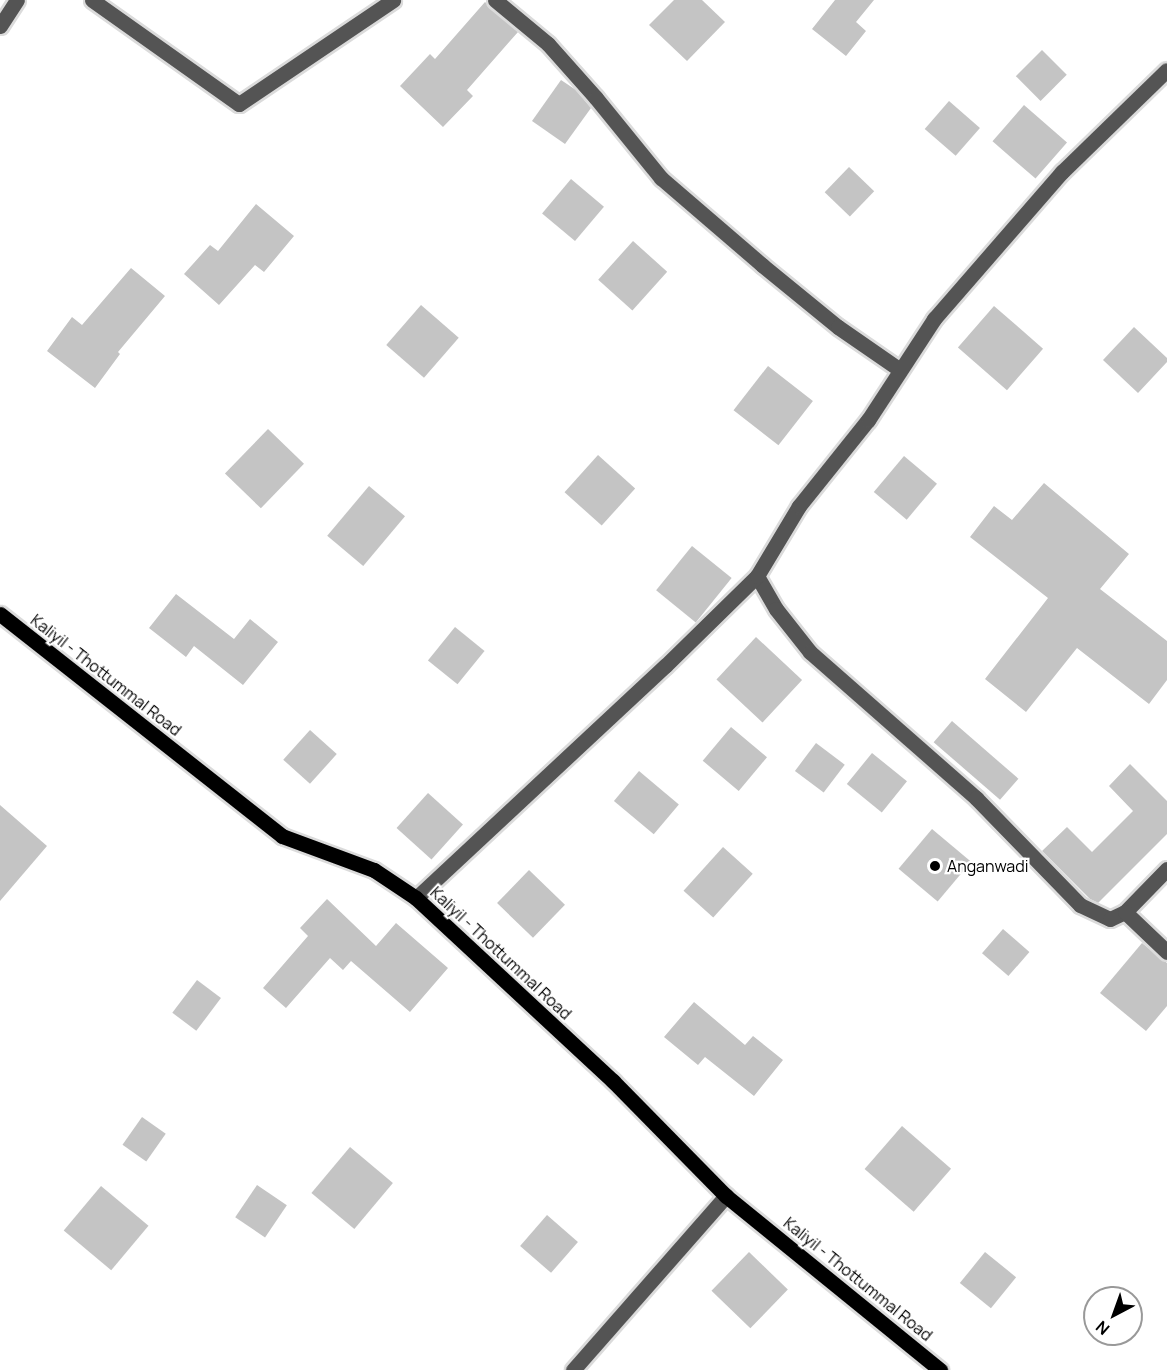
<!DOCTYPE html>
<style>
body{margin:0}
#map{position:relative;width:1167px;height:1370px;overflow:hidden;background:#fff;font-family:Manrope,sans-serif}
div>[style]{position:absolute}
.building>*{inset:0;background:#c4c4c4;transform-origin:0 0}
.roads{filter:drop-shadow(2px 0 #dbdbdb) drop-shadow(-2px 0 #dbdbdb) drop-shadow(0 2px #dbdbdb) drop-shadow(0 -2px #dbdbdb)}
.minor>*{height:15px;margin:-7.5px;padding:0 7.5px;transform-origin:7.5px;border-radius:7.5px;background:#545454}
.major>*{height:15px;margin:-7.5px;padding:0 7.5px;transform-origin:7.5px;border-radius:7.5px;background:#000}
.dots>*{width:16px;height:16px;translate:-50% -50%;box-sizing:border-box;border:3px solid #fff;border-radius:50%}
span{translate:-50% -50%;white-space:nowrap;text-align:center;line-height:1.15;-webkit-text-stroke:4.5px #fff;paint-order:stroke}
.street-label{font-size:16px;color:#000}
.poi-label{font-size:16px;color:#000}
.left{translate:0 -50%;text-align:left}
.north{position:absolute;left:1083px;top:1286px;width:60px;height:60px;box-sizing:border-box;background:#fff;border:2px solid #999;border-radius:50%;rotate:221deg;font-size:16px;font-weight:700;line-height:24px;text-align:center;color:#000}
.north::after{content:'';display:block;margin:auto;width:21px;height:27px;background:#000;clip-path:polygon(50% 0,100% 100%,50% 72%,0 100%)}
</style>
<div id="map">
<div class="building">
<div style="clip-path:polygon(674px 0,702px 0,725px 22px,687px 61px,649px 25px)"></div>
<div style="clip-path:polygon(835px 0,874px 0,856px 22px,866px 31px,846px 56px,812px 29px)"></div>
<div style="clip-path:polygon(485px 2px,518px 32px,467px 90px,473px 96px,443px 127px,400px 86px,430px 54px,435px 59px)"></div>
<div style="left:1042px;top:50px;width:35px;height:37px;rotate:45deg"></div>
<div style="clip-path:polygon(561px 80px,576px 90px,591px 108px,565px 144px,532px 121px)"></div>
<div style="left:949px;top:101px;width:41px;height:37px;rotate:41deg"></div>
<div style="left:1024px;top:105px;width:57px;height:48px;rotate:41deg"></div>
<div style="left:849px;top:167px;width:35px;height:35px;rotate:44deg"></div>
<div style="left:571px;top:179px;width:43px;height:45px;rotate:40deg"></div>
<div style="clip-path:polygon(256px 204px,294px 236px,264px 272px,255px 265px,219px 305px,184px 274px,210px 245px,218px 251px)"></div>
<div style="left:633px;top:241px;width:46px;height:52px;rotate:42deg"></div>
<div style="clip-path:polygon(131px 268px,165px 296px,118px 352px,120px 354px,95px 388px,47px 351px,72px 317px,82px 325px)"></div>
<div style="left:421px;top:305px;width:50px;height:53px;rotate:41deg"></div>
<div style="left:994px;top:306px;width:65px;height:55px;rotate:41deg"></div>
<div style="clip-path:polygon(1134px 327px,1167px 358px,1167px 362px,1138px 393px,1103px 360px)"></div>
<div style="left:768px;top:366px;width:57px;height:56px;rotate:38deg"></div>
<div style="left:268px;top:429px;width:50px;height:62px;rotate:44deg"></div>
<div style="left:598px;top:455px;width:50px;height:50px;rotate:42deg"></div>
<div style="left:904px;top:456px;width:43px;height:47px;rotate:40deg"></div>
<div style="clip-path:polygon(1044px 483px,1129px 554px,1100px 589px,1167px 641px,1167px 680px,1149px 704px,1077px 648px,1026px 712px,985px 679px,1048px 598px,970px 537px,994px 506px,1012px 520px)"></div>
<div style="left:369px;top:486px;width:47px;height:65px;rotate:40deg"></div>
<div style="left:692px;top:546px;width:51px;height:57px;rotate:39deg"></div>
<div style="clip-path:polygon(176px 594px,234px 639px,250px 619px,278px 642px,243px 685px,194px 646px,186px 657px,149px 628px)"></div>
<div style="left:455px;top:627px;width:38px;height:43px;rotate:39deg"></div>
<div style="left:756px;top:637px;width:63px;height:58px;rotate:43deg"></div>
<div style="left:952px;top:721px;width:88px;height:28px;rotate:41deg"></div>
<div style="left:731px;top:727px;width:47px;height:44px;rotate:40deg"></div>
<div style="left:310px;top:730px;width:36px;height:40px;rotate:42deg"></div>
<div style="left:816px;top:743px;width:36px;height:35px;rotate:37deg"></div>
<div style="left:872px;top:753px;width:45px;height:40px;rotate:39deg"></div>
<div style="clip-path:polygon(1130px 764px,1167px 801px,1167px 834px,1098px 903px,1090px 899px,1042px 851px,1067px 827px,1092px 852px,1133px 811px,1109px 786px)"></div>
<div style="left:639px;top:771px;width:52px;height:39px;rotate:40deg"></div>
<div style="left:428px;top:793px;width:47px;height:47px;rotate:42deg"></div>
<div style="clip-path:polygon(0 805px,47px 846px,0 901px)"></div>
<div style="left:932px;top:829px;width:51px;height:52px;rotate:40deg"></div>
<div style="left:723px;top:847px;width:40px;height:59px;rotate:42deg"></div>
<div style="left:529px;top:870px;width:50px;height:46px;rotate:44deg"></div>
<div style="clip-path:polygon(327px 899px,376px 946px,396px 923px,448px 968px,410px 1012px,351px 961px,343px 970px,330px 958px,286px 1008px,263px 988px,308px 936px,300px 928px)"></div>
<div style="left:1003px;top:929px;width:35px;height:32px;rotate:41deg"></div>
<div style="clip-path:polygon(1142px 943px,1167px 963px,1167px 1006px,1146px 1031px,1100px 993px)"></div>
<div style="left:197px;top:980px;width:30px;height:41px;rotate:37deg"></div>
<div style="clip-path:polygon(694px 1002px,745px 1045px,753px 1036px,783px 1060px,754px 1096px,705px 1057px,698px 1065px,664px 1037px)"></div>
<div style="left:142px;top:1117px;width:29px;height:34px;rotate:35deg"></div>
<div style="left:902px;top:1126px;width:65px;height:57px;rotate:41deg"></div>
<div style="left:350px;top:1147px;width:56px;height:60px;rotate:40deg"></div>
<div style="left:257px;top:1185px;width:36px;height:39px;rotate:34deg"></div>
<div style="left:101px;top:1186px;width:62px;height:58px;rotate:40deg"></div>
<div style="left:547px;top:1215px;width:41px;height:41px;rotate:41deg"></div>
<div style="left:749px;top:1252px;width:54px;height:54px;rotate:44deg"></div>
<div style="left:985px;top:1252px;width:40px;height:40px;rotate:39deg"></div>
</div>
<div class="roads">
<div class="minor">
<div style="left:92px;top:0;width:180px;rotate:35.3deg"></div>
<div style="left:239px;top:104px;width:186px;rotate:-34deg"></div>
<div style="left:495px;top:0;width:69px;rotate:39.7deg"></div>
<div style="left:548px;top:44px;width:72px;rotate:48.4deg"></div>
<div style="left:596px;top:98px;width:103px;rotate:50.9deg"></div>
<div style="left:661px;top:178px;width:133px;rotate:40.7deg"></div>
<div style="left:762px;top:265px;width:98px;rotate:39.2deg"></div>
<div style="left:838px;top:327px;width:75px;rotate:34.7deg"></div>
<div style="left:0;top:26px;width:31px;rotate:-57deg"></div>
<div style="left:757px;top:576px;width:38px;rotate:60deg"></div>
<div style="left:776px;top:609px;width:55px;rotate:51.7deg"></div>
<div style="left:810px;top:652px;width:221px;rotate:41.3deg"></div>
<div style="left:976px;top:798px;width:149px;rotate:45.8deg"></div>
<div style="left:1080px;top:905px;width:33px;rotate:25deg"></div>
<div style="left:1110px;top:919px;width:17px;rotate:-25deg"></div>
<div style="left:1125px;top:912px;width:60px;rotate:-45.7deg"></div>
<div style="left:416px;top:898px;width:340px;rotate:-43deg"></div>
<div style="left:665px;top:666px;width:129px;rotate:-44.4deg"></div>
<div style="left:757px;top:576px;width:82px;rotate:-59deg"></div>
<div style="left:799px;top:506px;width:110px;rotate:-51.3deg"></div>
<div style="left:868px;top:420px;width:121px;rotate:-56.8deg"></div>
<div style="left:934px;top:319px;width:195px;rotate:-49deg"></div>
<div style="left:1062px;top:172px;width:146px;rotate:-44.2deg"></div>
<div style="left:1125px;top:912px;width:58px;rotate:43.6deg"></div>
<div style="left:573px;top:1370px;width:232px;rotate:-48.7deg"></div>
</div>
<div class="major">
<div style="left:0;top:614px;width:359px;rotate:38.2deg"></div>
<div style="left:282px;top:836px;width:98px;rotate:20.3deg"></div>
<div style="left:374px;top:870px;width:50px;rotate:33.7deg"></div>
<div style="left:416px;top:898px;width:269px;rotate:42.9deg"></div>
<div style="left:613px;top:1081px;width:161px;rotate:45.5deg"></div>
<div style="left:726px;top:1196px;width:276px;rotate:39.1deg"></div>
</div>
</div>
<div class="dots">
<div style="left:935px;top:866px;background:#000"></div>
</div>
<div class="street-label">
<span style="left:106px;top:675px;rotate:38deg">Kaliyil - Thottummal Road</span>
<span style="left:501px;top:953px;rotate:43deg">Kaliyil - Thottummal Road</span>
<span style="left:858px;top:1279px;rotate:39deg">Kaliyil - Thottummal Road</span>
</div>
<div class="poi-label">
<span class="left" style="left:947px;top:866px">Anganwadi</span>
</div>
<div class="north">N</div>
</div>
